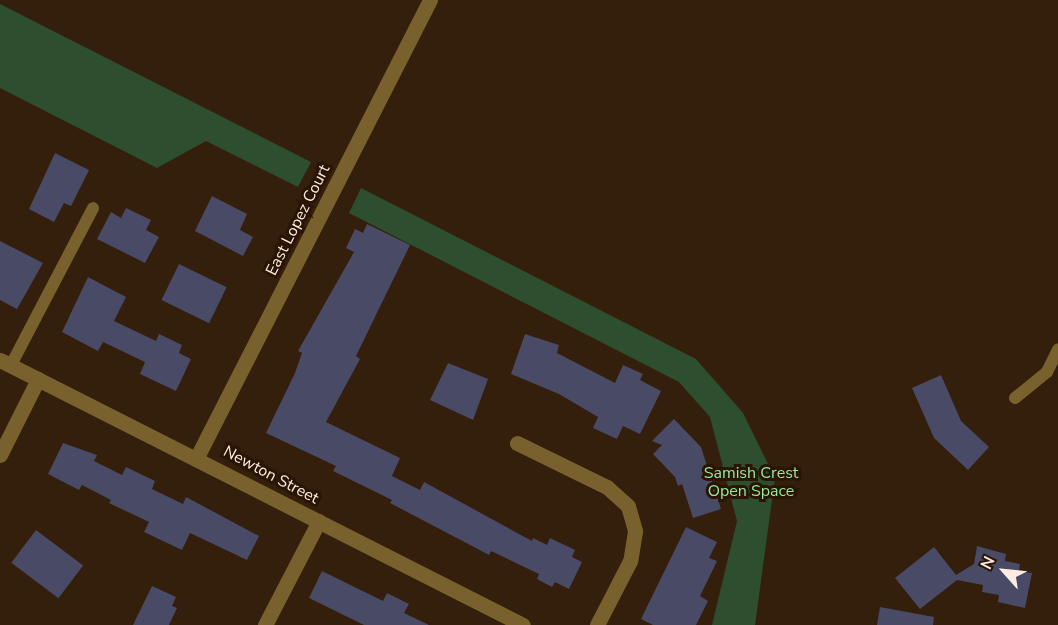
<!DOCTYPE html>
<style>
body{margin:0}
#map{position:relative;width:1058px;height:625px;overflow:hidden;background:#341e0c;font-family:"Nunito Sans",sans-serif}
div>[style]{position:absolute}
.green>*{inset:0;background:#2d4e2f}
.building>*{inset:0;background:#494a65;transform-origin:0 0}
.lane>*{height:12px;margin:-6px;padding:0 6px;transform-origin:6px;border-radius:6px;background:#78612d}
.street>*{height:15px;margin:-7.5px;padding:0 7.5px;transform-origin:7.5px;border-radius:7.5px;background:#78612d}
span{translate:-50% -50%;white-space:nowrap;text-align:center;line-height:1.15;-webkit-text-stroke:6px #2a1404;paint-order:stroke}
.street-label{font-size:16px;color:#fcece1}
.park-label{font-size:16px;color:#95ea9a}
.north{position:absolute;left:974px;top:541px;width:60px;height:60px;-webkit-text-stroke:4px #2a1404;paint-order:stroke;rotate:297deg;font-size:16px;font-weight:700;line-height:24px;text-align:center;color:#fcece1}
.north::after{content:'';display:block;margin:auto;width:21px;height:27px;background:#fcece1;clip-path:polygon(50% 0,100% 100%,50% 72%,0 100%)}
</style>
<div id="map">
<div class="green">
<div style="clip-path:polygon(0 4px,311px 162px,298px 187px,206px 141px,157px 168px,0 88px)"></div>
<div style="clip-path:polygon(361px 188px,696px 359px,743px 413px,775px 478px,755px 625px,712px 625px,737px 521px,710px 417px,679px 382px,349px 213px)"></div>
</div>
<div class="building">
<div style="clip-path:polygon(55px 153px,89px 170px,71px 206px,64px 203px,54px 222px,29px 209px)"></div>
<div style="clip-path:polygon(212px 196px,247px 214px,240px 230px,253px 237px,243px 256px,195px 231px)"></div>
<div style="clip-path:polygon(126px 208px,151px 220px,146px 230px,159px 237px,145px 263px,97px 239px,111px 212px,121px 218px)"></div>
<div style="clip-path:polygon(367px 224px,410px 245px,356px 356px,360px 359px,326px 422px,400px 458px,392px 476px,420px 490px,424px 482px,532px 541px,533px 538px,547px 545px,550px 538px,575px 550px,572px 557px,582px 562px,569px 589px,555px 582px,552px 587px,537px 579px,539px 574px,491px 551px,489px 555px,472px 546px,390px 503px,392px 500px,333px 471px,336px 466px,266px 433px,295px 373px,302px 353px,298px 351px,354px 252px,346px 248px,355px 229px,363px 233px)"></div>
<div style="clip-path:polygon(0 241px,43px 263px,17px 309px,0 300px)"></div>
<div style="left:179px;top:264px;width:53px;height:40px;rotate:26deg"></div>
<div style="clip-path:polygon(88px 277px,126px 297px,114px 321px,156px 341px,159px 334px,182px 345px,179px 353px,191px 359px,176px 391px,140px 374px,145px 362px,103px 342px,98px 351px,62px 332px)"></div>
<div style="clip-path:polygon(525px 334px,559px 345px,557px 353px,615px 383px,623px 365px,643px 374px,640px 380px,661px 391px,640px 434px,623px 426px,617px 439px,593px 428px,598px 417px,559px 394px,511px 374px)"></div>
<div style="clip-path:polygon(448px 363px,488px 379px,473px 420px,430px 400px)"></div>
<div style="clip-path:polygon(941px 375px,961px 421px,989px 447px,968px 470px,934px 438px,912px 388px)"></div>
<div style="clip-path:polygon(674px 419px,701px 447px,721px 509px,693px 518px,682px 484px,678px 486px,675px 477px,653px 454px,662px 445px,652px 441px)"></div>
<div style="clip-path:polygon(63px 443px,97px 455px,94px 461px,122px 475px,126px 467px,155px 481px,152px 489px,183px 504px,186px 497px,259px 536px,247px 560px,190px 533px,182px 550px,144px 532px,149px 522px,109px 503px,111px 500px,82px 485px,79px 490px,48px 474px)"></div>
<div style="clip-path:polygon(686px 527px,717px 542px,709px 558px,717px 561px,700px 596px,708px 601px,696px 625px,653px 625px,641px 619px)"></div>
<div style="left:36px;top:530px;width:59px;height:41px;rotate:37deg"></div>
<div style="clip-path:polygon(977px 546px,1006px 554px,1005px 561px,1020px 564px,1019px 571px,1032px 573px,1025px 608px,998px 602px,999px 595px,982px 592px,983px 585px,957px 580px,920px 609px,895px 578px,934px 547px,956px 575px,974px 564px)"></div>
<div style="clip-path:polygon(322px 571px,383px 601px,387px 593px,409px 604px,404px 613px,429px 625px,364px 625px,309px 598px)"></div>
<div style="clip-path:polygon(152px 586px,176px 597px,172px 606px,177px 608px,169px 625px,133px 625px)"></div>
<div style="clip-path:polygon(880px 607px,934px 617px,933px 625px,877px 625px)"></div>
</div>
<div class="lane">
<div style="left:11px;top:365px;width:177px;rotate:-62.4deg"></div>
<div style="left:1015px;top:398px;width:41px;rotate:-39.1deg"></div>
<div style="left:1047px;top:372px;width:25px;rotate:-64deg"></div>
</div>
<div class="street">
<div style="left:0;top:360px;width:586px;rotate:26.87deg"></div>
<div style="left:517px;top:443px;width:100px;rotate:26.1deg"></div>
<div style="left:607px;top:487px;width:28px;rotate:42deg"></div>
<div style="left:628px;top:506px;width:26px;rotate:74deg"></div>
<div style="left:635px;top:531px;width:30px;rotate:99deg"></div>
<div style="left:630px;top:561px;width:72px;rotate:117.3deg"></div>
<div style="left:0;top:455px;width:85px;rotate:-63.4deg"></div>
<div style="left:197px;top:457px;width:513px;rotate:-62.99deg"></div>
<div style="left:265px;top:625px;width:117px;rotate:-62.6deg"></div>
</div>
<div class="street-label">
<span style="left:298px;top:220px;rotate:-63deg">East Lopez Court</span>
<span style="left:271px;top:475px;rotate:28deg">Newton Street</span>
</div>
<div class="park-label">
<span style="left:751px;top:482px">Samish Crest<br>Open Space</span>
</div>
<div class="north">N</div>
</div>
